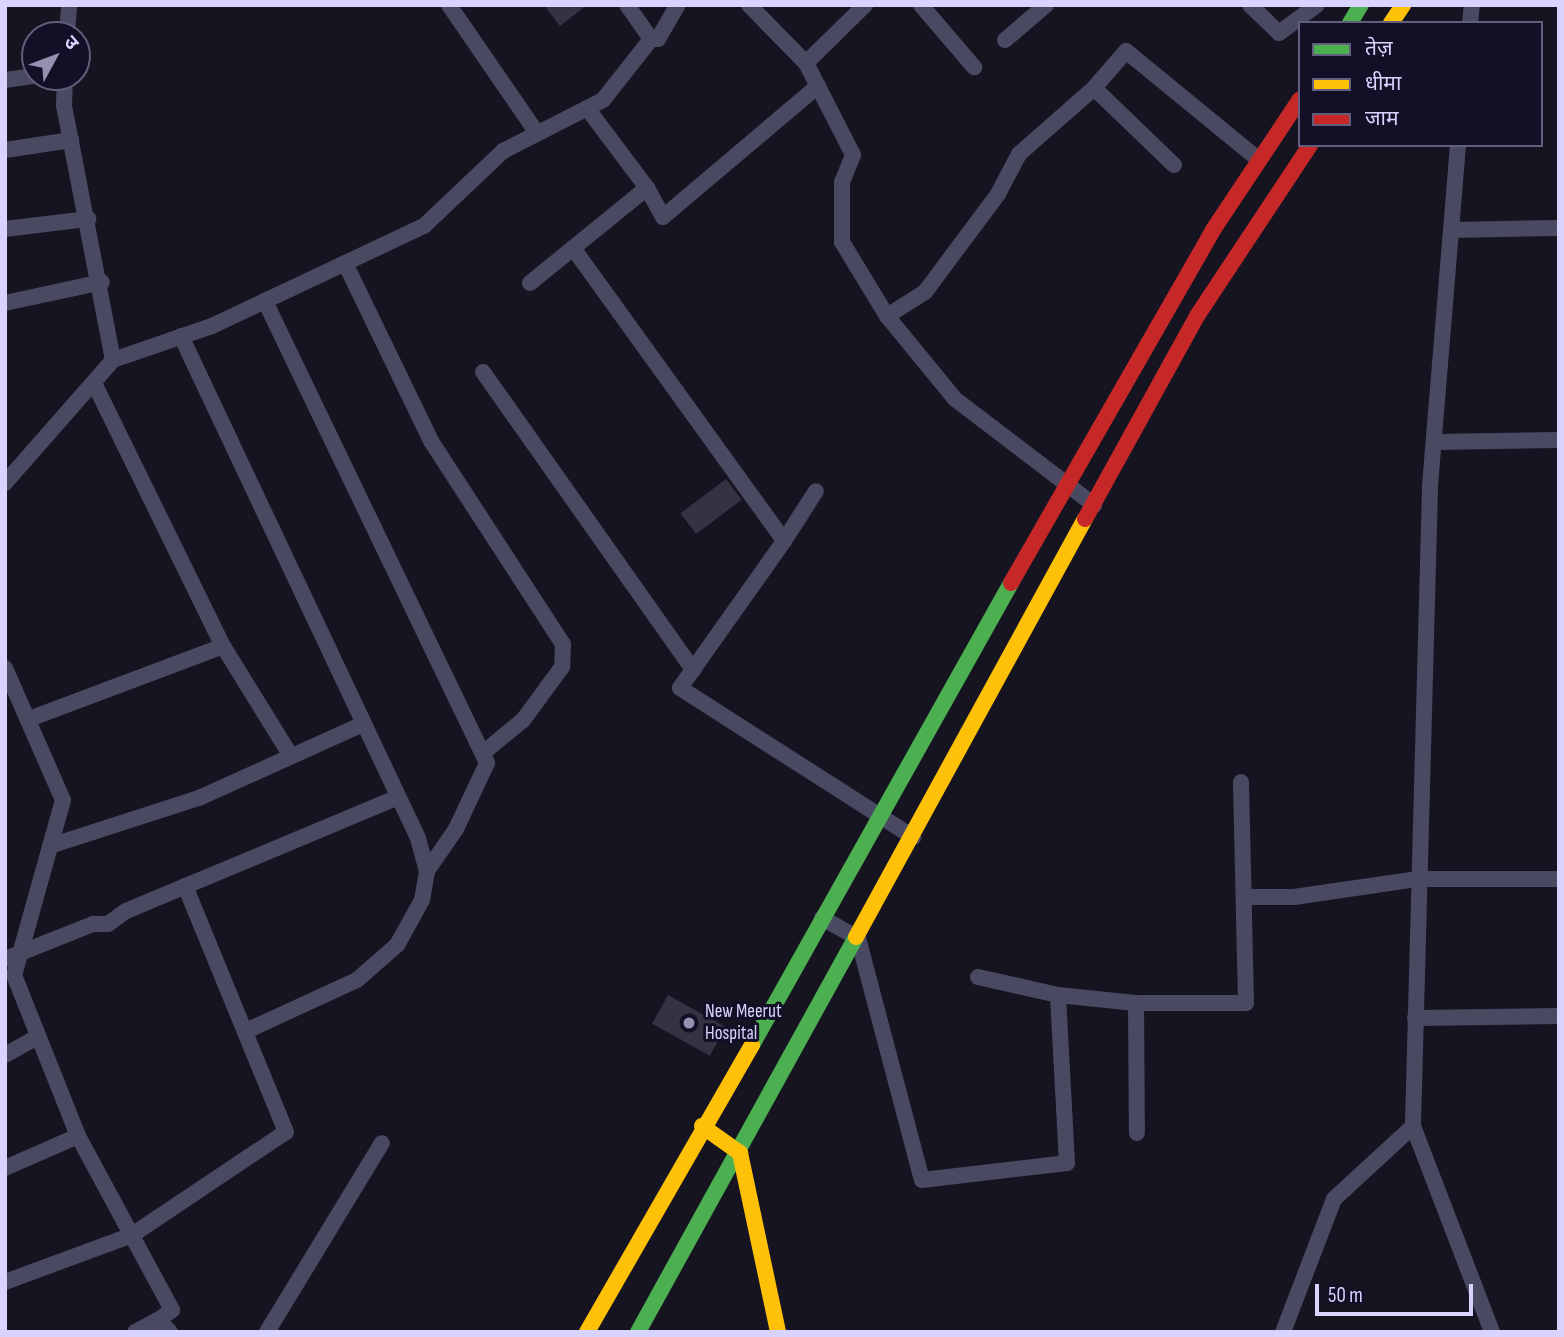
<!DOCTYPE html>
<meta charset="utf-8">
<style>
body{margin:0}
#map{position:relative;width:1564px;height:1337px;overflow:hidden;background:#161421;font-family:"Sofia Sans Condensed","Noto Sans Devanagari",sans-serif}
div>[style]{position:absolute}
.building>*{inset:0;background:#343243;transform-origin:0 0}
.street>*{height:16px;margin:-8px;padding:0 8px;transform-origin:8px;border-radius:8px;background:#4a4962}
.fast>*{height:16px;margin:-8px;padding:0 8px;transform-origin:8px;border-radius:8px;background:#4caf50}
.slow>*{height:16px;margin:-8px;padding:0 8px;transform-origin:8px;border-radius:8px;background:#ffc107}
.jam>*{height:16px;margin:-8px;padding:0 8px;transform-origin:8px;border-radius:8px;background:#c62828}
.dots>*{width:19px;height:19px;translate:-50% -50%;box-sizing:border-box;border:4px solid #130f26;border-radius:50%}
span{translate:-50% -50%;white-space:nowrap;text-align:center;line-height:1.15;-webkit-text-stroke:6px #130f26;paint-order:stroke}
.poi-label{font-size:19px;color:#d9d4ff}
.left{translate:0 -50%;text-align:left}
.frame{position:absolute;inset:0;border:7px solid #d9d4ff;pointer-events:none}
.legend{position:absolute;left:1298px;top:21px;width:245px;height:126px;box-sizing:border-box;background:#130f26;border:2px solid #625e7d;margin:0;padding:9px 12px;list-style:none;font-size:21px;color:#d9d4ff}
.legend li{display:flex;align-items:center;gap:14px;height:35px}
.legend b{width:35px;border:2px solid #625e7d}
.north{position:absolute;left:21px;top:21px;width:70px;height:70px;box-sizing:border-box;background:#130f26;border:2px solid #625e7d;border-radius:50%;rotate:49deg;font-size:19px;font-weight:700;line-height:28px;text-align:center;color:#d9d4ff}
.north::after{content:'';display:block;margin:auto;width:24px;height:32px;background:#9591b1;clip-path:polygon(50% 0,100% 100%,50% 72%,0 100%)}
.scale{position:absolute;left:1315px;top:1284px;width:158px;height:32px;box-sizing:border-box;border:4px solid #d9d4ff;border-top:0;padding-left:9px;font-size:21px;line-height:24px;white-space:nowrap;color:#d9d4ff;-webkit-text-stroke:5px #130f26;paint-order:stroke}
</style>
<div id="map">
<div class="building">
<div style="clip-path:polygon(544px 5px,587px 5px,560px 26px)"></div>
<div style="left:726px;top:479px;width:26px;height:57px;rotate:53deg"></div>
<div style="left:668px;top:995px;width:66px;height:33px;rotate:29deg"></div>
</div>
<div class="street">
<div style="left:449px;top:5px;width:155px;rotate:55.5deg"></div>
<div style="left:627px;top:5px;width:42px;rotate:54.8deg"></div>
<div style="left:749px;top:5px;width:81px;rotate:45.5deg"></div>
<div style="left:806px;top:63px;width:103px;rotate:62.9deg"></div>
<div style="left:853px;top:155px;width:29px;rotate:112deg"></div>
<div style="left:842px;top:182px;width:60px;rotate:90deg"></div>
<div style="left:842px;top:242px;width:87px;rotate:58.7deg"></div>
<div style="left:887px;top:316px;width:107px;rotate:50.7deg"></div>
<div style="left:955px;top:399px;width:175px;rotate:37.3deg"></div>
<div style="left:921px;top:5px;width:82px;rotate:49.5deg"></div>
<div style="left:1250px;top:5px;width:40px;rotate:44deg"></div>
<div style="left:1279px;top:33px;width:47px;rotate:-36.4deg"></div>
<div style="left:1470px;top:23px;width:18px;rotate:-84deg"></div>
<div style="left:67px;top:35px;width:30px;rotate:-86deg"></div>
<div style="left:1005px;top:40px;width:54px;rotate:-40.5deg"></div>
<div style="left:806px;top:63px;width:83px;rotate:-44.5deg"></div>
<div style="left:5px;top:80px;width:30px;rotate:-8deg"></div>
<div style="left:1094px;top:88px;width:49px;rotate:-49.1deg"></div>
<div style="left:1126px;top:51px;width:172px;rotate:39.3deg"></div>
<div style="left:587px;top:108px;width:100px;rotate:53.1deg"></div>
<div style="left:1458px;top:145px;width:344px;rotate:94.7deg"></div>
<div style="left:1430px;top:488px;width:638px;rotate:91.53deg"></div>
<div style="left:1413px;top:1126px;width:221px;rotate:69deg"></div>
<div style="left:5px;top:150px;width:67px;rotate:-8.6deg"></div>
<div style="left:5px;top:229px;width:84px;rotate:-6.9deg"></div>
<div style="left:1451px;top:230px;width:108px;rotate:-1.1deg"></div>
<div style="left:573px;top:248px;width:361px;rotate:54.2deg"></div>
<div style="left:784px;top:541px;width:180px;rotate:125.3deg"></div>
<div style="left:680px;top:688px;width:277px;rotate:32.6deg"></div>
<div style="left:345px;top:263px;width:198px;rotate:64.2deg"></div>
<div style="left:431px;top:441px;width:242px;rotate:57deg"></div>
<div style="left:563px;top:644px;width:23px;rotate:92deg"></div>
<div style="left:562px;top:667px;width:66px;rotate:126.3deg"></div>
<div style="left:523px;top:720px;width:52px;rotate:140.5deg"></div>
<div style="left:530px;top:283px;width:151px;rotate:-39.1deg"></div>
<div style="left:647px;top:188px;width:33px;rotate:61deg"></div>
<div style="left:663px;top:217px;width:203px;rotate:-40.2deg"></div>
<div style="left:5px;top:303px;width:99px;rotate:-12.2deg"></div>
<div style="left:887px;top:316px;width:45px;rotate:-32.3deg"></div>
<div style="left:925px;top:292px;width:122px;rotate:-53.3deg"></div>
<div style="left:998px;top:194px;width:45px;rotate:-62.3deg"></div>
<div style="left:1019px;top:154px;width:100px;rotate:-41.3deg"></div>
<div style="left:1094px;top:88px;width:111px;rotate:43.9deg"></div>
<div style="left:181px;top:336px;width:555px;rotate:64.73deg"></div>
<div style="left:418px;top:838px;width:34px;rotate:75deg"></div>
<div style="left:113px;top:360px;width:105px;rotate:-19deg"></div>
<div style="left:212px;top:326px;width:234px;rotate:-25.3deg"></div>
<div style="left:424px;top:226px;width:109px;rotate:-43.5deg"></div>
<div style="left:503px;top:151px;width:112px;rotate:-27deg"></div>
<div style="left:603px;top:100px;width:78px;rotate:-51.8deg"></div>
<div style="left:651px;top:39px;width:7px"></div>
<div style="left:658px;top:39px;width:39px;rotate:-60deg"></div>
<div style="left:483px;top:372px;width:365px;rotate:54.8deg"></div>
<div style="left:94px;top:383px;width:293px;rotate:63.9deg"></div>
<div style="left:223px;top:646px;width:129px;rotate:58.3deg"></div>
<div style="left:1434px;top:442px;width:125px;rotate:-0.9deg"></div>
<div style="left:5px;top:483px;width:164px;rotate:-48.7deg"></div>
<div style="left:113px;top:360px;width:260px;rotate:-100.9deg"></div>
<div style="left:64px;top:105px;width:28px;rotate:-88deg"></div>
<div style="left:784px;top:541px;width:59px;rotate:-57.4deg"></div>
<div style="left:5px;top:668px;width:144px;rotate:66.3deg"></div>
<div style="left:63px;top:800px;width:182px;rotate:105.6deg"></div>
<div style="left:14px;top:975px;width:173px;rotate:68.3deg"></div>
<div style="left:78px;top:1136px;width:198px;rotate:61.6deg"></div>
<div style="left:172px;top:1310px;width:17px;rotate:144deg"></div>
<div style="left:158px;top:1320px;width:17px;rotate:45deg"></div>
<div style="left:29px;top:719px;width:207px;rotate:-20.6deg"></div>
<div style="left:50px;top:846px;width:157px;rotate:-17.9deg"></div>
<div style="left:199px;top:798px;width:180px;rotate:-24.3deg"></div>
<div style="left:1244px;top:897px;width:50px"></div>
<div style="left:1294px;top:897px;width:124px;rotate:-8.3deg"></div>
<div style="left:1417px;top:879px;width:142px"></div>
<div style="left:822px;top:918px;width:41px;rotate:29.1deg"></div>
<div style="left:858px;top:938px;width:250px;rotate:75.2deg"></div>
<div style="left:922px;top:1180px;width:146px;rotate:-6.7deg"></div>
<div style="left:1067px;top:1163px;width:168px;rotate:-93.1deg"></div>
<div style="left:5px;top:959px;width:95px;rotate:-21.7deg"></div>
<div style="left:93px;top:924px;width:15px"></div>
<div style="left:108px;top:924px;width:22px;rotate:-36deg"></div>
<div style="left:126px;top:911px;width:293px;rotate:-22.7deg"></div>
<div style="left:978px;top:977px;width:82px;rotate:12.7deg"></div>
<div style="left:1058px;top:995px;width:78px;rotate:5.9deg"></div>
<div style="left:1136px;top:1003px;width:110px"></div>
<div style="left:1246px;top:1003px;width:221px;rotate:-91.3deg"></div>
<div style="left:1136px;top:1003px;width:130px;rotate:89.6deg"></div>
<div style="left:1415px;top:1018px;width:144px;rotate:-0.8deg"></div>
<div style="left:246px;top:1031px;width:122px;rotate:-24.7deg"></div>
<div style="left:357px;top:980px;width:53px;rotate:-41.2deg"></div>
<div style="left:397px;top:945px;width:51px;rotate:-60.9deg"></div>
<div style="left:422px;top:900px;width:29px;rotate:-80deg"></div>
<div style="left:427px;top:871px;width:51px;rotate:-55.4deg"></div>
<div style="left:456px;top:829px;width:73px;rotate:-64.8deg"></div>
<div style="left:487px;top:763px;width:513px;rotate:-115.67deg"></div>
<div style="left:5px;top:1055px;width:38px;rotate:-29deg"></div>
<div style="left:5px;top:1168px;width:80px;rotate:-23.7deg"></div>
<div style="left:5px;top:1282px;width:135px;rotate:-20.3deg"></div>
<div style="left:132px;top:1235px;width:185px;rotate:-33.8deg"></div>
<div style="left:286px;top:1132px;width:266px;rotate:-112.3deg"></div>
<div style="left:135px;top:1332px;width:26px;rotate:-28deg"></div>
<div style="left:267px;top:1332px;width:221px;rotate:-58.7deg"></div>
<div style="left:1283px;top:1332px;width:142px;rotate:-69deg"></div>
<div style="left:1334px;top:1199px;width:108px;rotate:-42.7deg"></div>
</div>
<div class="fast">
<div style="left:1350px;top:23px;width:21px;rotate:-59deg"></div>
<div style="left:752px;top:1045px;width:530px;rotate:-60.72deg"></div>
<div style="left:638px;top:1332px;width:451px;rotate:-61.1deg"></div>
</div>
<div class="slow">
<div style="left:1391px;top:23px;width:22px;rotate:-56deg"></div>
<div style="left:856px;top:937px;width:477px;rotate:-61.3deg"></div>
<div style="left:702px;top:1126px;width:47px;rotate:35.4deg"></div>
<div style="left:740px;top:1153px;width:183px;rotate:78deg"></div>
<div style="left:587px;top:1332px;width:331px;rotate:-60.1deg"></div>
</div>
<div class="jam">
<div style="left:1085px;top:519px;width:232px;rotate:-61.1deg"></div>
<div style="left:1197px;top:316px;width:205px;rotate:-56.5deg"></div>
<div style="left:1011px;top:583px;width:407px;rotate:-60.2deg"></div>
<div style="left:1213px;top:230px;width:157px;rotate:-56.4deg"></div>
</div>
<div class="dots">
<div style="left:689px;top:1023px;background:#9591b1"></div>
</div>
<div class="poi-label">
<span class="left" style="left:705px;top:1023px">New Meerut<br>Hospital</span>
</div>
<div class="frame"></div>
<ul class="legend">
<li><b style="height:9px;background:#4caf50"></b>तेज़</li>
<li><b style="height:9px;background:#ffc107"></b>धीमा</li>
<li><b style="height:9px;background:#c62828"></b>जाम</li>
</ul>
<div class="north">उ</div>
<div class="scale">50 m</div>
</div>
